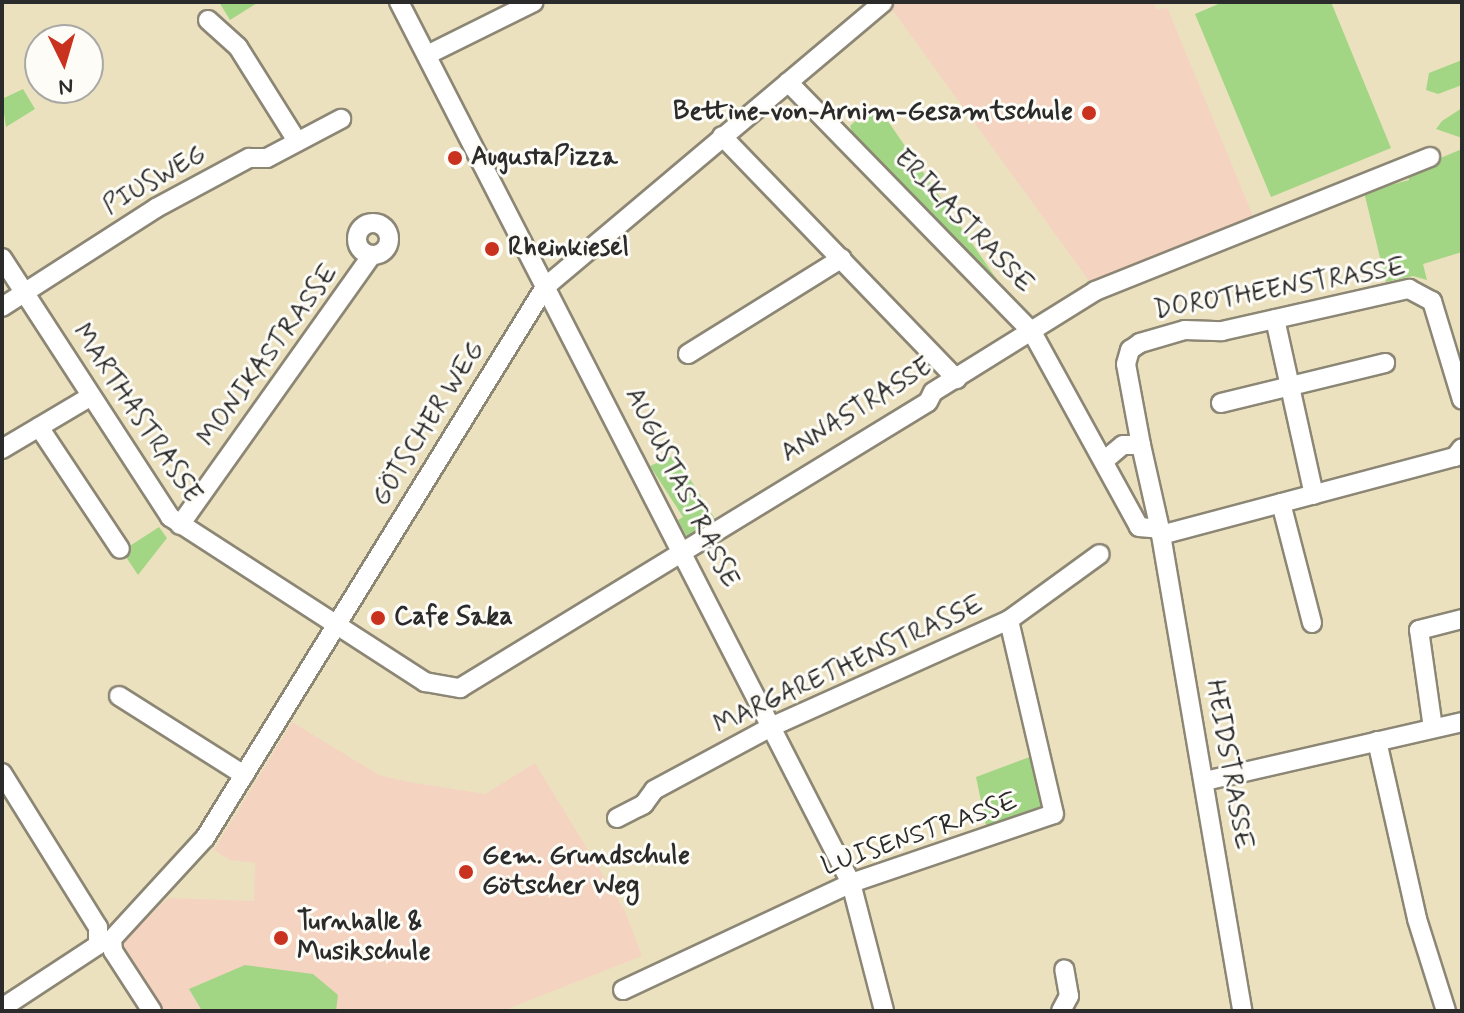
<!DOCTYPE html>
<meta charset="utf-8">
<style>
body{margin:0}
#map{position:relative;width:1464px;height:1013px;overflow:hidden;background:#ece1bf;font-family:Mynerve,sans-serif}
div>[style]{position:absolute}
.built>*{inset:0;background:#f4d3c1}
.green>*{inset:0;background:#a2d685}
.roads{filter:drop-shadow(2px 0 #8c8675) drop-shadow(-2px 0 #8c8675) drop-shadow(0 2px #8c8675) drop-shadow(0 -2px #8c8675)}
.minor>*{height:18px;margin:-9px;padding:0 9px;transform-origin:9px;border-radius:9px;background:#fff}
.minor>.ring{margin:-9px;padding:0;box-sizing:content-box;background:none;border:18px solid #fff;border-radius:50%}
.dots>*{width:22px;height:22px;translate:-50% -50%;box-sizing:border-box;border:4px solid #fdfcf7;border-radius:50%}
span{translate:-50% -50%;white-space:nowrap;text-align:center;line-height:1.15;-webkit-text-stroke:6px #fdfcf7;paint-order:stroke}
.poi-label{font-size:26px;color:#2b2b2b;font-weight:700}
.right{translate:-100% -50%;text-align:right}
.left{translate:0 -50%;text-align:left}
.street-label{font-size:26px;color:#2b2b2b}
.frame{position:absolute;inset:0;border:4px solid #2b2b2b;pointer-events:none}
.north{position:absolute;left:24px;top:24px;width:80px;height:80px;box-sizing:border-box;background:#fdfcf7;border:2px solid #a9a8a5;border-radius:50%;rotate:175deg;font-size:22px;font-weight:700;line-height:32px;text-align:center;color:#2b2b2b}
.north::after{content:'';display:block;margin:auto;width:28px;height:36px;background:#c8321e;clip-path:polygon(50% 0,100% 100%,50% 72%,0 100%)}
</style>
<div id="map">
<div class="built">
<div style="clip-path:polygon(898px 2px,1153px 2px,1157px 10px,1167px 7px,1253px 216px,1213px 232px,1205px 241px,1090px 282px,891px 8px)"></div>
<div style="clip-path:polygon(292px 722px,379px 775px,409px 782px,485px 794px,535px 763px,625px 911px,642px 956px,502px 1011px,158px 1011px,117px 948px,168px 898px,254px 901px,255px 863px,230px 860px,214px 850px)"></div>
</div>
<div class="green">
<div style="clip-path:polygon(219px 2px,259px 2px,230px 20px)"></div>
<div style="clip-path:polygon(1223px 2px,1331px 2px,1391px 148px,1271px 197px,1195px 14px)"></div>
<div style="clip-path:polygon(1462px 60px,1462px 85px,1438px 94px,1426px 90px,1429px 73px)"></div>
<div style="clip-path:polygon(23px 89px,35px 109px,6px 127px,2px 99px)"></div>
<div style="clip-path:polygon(1462px 108px,1462px 138px,1436px 129px,1442px 121px)"></div>
<div style="clip-path:polygon(865px 112px,883px 114px,1000px 284px,852px 132px,850px 126px)"></div>
<div style="clip-path:polygon(1462px 149px,1462px 252px,1423px 264px,1427px 280px,1413px 276px,1386px 282px,1364px 192px,1409px 180px,1407px 172px)"></div>
<div style="clip-path:polygon(675px 455px,717px 522px,688px 539px,678px 520px,683px 517px,650px 466px)"></div>
<div style="clip-path:polygon(159px 527px,167px 538px,138px 575px,122px 551px)"></div>
<div style="clip-path:polygon(1035px 755px,1041px 807px,987px 830px,976px 777px)"></div>
<div style="clip-path:polygon(245px 965px,313px 974px,338px 995px,336px 1011px,202px 1011px,189px 989px)"></div>
</div>
<div class="roads">
<div class="minor">
<div style="left:399px;top:2px;width:990px;rotate:62.84deg"></div>
<div style="left:851px;top:883px;width:132px;rotate:75.5deg"></div>
<div style="left:208px;top:20px;width:40px;rotate:42deg"></div>
<div style="left:238px;top:47px;width:111px;rotate:57.9deg"></div>
<div style="left:427px;top:55px;width:119px;rotate:-26.4deg"></div>
<div style="left:788px;top:82px;width:349px;rotate:45.7deg"></div>
<div style="left:1032px;top:332px;width:222px;rotate:61.2deg"></div>
<div style="left:1139px;top:527px;width:21px;rotate:5deg"></div>
<div style="left:1160px;top:529px;width:489px;rotate:80.3deg"></div>
<div style="left:722px;top:136px;width:338px;rotate:46deg"></div>
<div class="ring" style="left:357px;top:223px;width:14px;height:14px"></div>
<div style="left:2px;top:258px;width:309px;rotate:57deg"></div>
<div style="left:170px;top:517px;width:304px;rotate:32.9deg"></div>
<div style="left:425px;top:682px;width:36px;rotate:10deg"></div>
<div style="left:460px;top:688px;width:548px;rotate:-31.43deg"></div>
<div style="left:928px;top:402px;width:11px;rotate:-63deg"></div>
<div style="left:933px;top:392px;width:191px;rotate:-31.9deg"></div>
<div style="left:1095px;top:291px;width:361px;rotate:-21.8deg"></div>
<div style="left:2px;top:307px;width:183px;rotate:-32.7deg"></div>
<div style="left:156px;top:208px;width:106px;rotate:-28.3deg"></div>
<div style="left:249px;top:158px;width:18px"></div>
<div style="left:267px;top:158px;width:84px;rotate:-27.8deg"></div>
<div style="left:1275px;top:319px;width:180px;rotate:77.5deg"></div>
<div style="left:688px;top:354px;width:181px;rotate:-31.9deg"></div>
<div style="left:1221px;top:403px;width:169px;rotate:-13.7deg"></div>
<div style="left:39px;top:427px;width:146px;rotate:56.4deg"></div>
<div style="left:1141px;top:445px;width:82px;rotate:-100.5deg"></div>
<div style="left:1126px;top:364px;width:15px;rotate:-74deg"></div>
<div style="left:1130px;top:350px;width:12px;rotate:-35deg"></div>
<div style="left:1140px;top:343px;width:47px;rotate:-16.1deg"></div>
<div style="left:1185px;top:330px;width:37px;rotate:2deg"></div>
<div style="left:1222px;top:331px;width:192px;rotate:-12.7deg"></div>
<div style="left:1409px;top:289px;width:26px;rotate:28deg"></div>
<div style="left:1432px;top:301px;width:103px;rotate:73.1deg"></div>
<div style="left:2px;top:449px;width:100px;rotate:-30.7deg"></div>
<div style="left:1105px;top:460px;width:23px;rotate:-40deg"></div>
<div style="left:1123px;top:445px;width:18px"></div>
<div style="left:1141px;top:445px;width:86px;rotate:77.3deg"></div>
<div style="left:1281px;top:503px;width:124px;rotate:75.5deg"></div>
<div style="left:180px;top:525px;width:331px;rotate:-54.6deg"></div>
<div style="left:1161px;top:535px;width:304px;rotate:-14.9deg"></div>
<div style="left:1455px;top:457px;width:11px;rotate:-52deg"></div>
<div style="left:119px;top:696px;width:148px;rotate:32.3deg"></div>
<div style="left:1433px;top:728px;width:99px;rotate:-98.1deg"></div>
<div style="left:1419px;top:630px;width:44px;rotate:-14.3deg"></div>
<div style="left:1377px;top:741px;width:182px;rotate:77.3deg"></div>
<div style="left:1417px;top:919px;width:96px;rotate:72.5deg"></div>
<div style="left:2px;top:773px;width:181px;rotate:58.1deg"></div>
<div style="left:98px;top:927px;width:18px;rotate:90deg"></div>
<div style="left:98px;top:945px;width:115px;rotate:146.7deg"></div>
<div style="left:1205px;top:781px;width:264px;rotate:-12.9deg"></div>
<div style="left:617px;top:818px;width:30px;rotate:-27deg"></div>
<div style="left:644px;top:804px;width:17px;rotate:-54deg"></div>
<div style="left:654px;top:790px;width:135px;rotate:-28.3deg"></div>
<div style="left:773px;top:726px;width:259px;rotate:-24.2deg"></div>
<div style="left:1009px;top:620px;width:112px;rotate:-36deg"></div>
<div style="left:623px;top:990px;width:252px;rotate:-25.1deg"></div>
<div style="left:851px;top:883px;width:214px;rotate:-18.8deg"></div>
<div style="left:1054px;top:814px;width:199px;rotate:-103.1deg"></div>
<div style="left:152px;top:1011px;width:72px;rotate:-123deg"></div>
<div style="left:113px;top:951px;width:12px;rotate:-95deg"></div>
<div style="left:112px;top:939px;width:137px;rotate:-47.4deg"></div>
<div style="left:205px;top:838px;width:647px;rotate:-58.32deg"></div>
<div style="left:545px;top:287px;width:442px;rotate:-40.1deg"></div>
<div style="left:1061px;top:1011px;width:17px;rotate:-62deg"></div>
<div style="left:1069px;top:996px;width:27px;rotate:-100deg"></div>
</div>
</div>
<div class="dots">
<div style="left:1089px;top:113px;background:#c8321e"></div>
<div style="left:455px;top:158px;background:#c8321e"></div>
<div style="left:492px;top:249px;background:#c8321e"></div>
<div style="left:378px;top:618px;background:#c8321e"></div>
<div style="left:466px;top:872px;background:#c8321e"></div>
<div style="left:281px;top:938px;background:#c8321e"></div>
</div>
<div class="poi-label">
<span class="right" style="left:1073px;top:113px">Bettine-von-Arnim-Gesamtschule</span>
<span class="left" style="left:471px;top:158px">AugustaPizza</span>
<span class="left" style="left:508px;top:249px">Rheinkiesel</span>
<span class="left" style="left:394px;top:618px">Cafe Saka</span>
<span class="left" style="left:482px;top:872px">Gem. Grundschule<br>Götscher Weg</span>
<span class="left" style="left:297px;top:938px">Turnhalle &amp;<br>Musikschule</span>
</div>
<div class="street-label">
<span style="left:155px;top:181px;rotate:-30deg">PIUSWEG</span>
<span style="left:963px;top:222px;rotate:46deg">ERIKASTRASSE</span>
<span style="left:1280px;top:290px;rotate:-10deg">DOROTHEENSTRASSE</span>
<span style="left:269px;top:356px;rotate:-54deg">MONIKASTRASSE</span>
<span style="left:857px;top:411px;rotate:-32deg">ANNASTRASSE</span>
<span style="left:136px;top:414px;rotate:56deg">MARTHASTRASSE</span>
<span style="left:429px;top:424px;rotate:-58deg">GÖTSCHER WEG</span>
<span style="left:681px;top:488px;rotate:63deg">AUGUSTASTRASSE</span>
<span style="left:849px;top:666px;rotate:-25deg">MARGARETHENSTRASSE</span>
<span style="left:1228px;top:765px;rotate:80deg">HEIDSTRASSE</span>
<span style="left:920px;top:835px;rotate:-19deg">LUISENSTRASSE</span>
</div>
<div class="frame"></div>
<div class="north">N</div>
</div>
